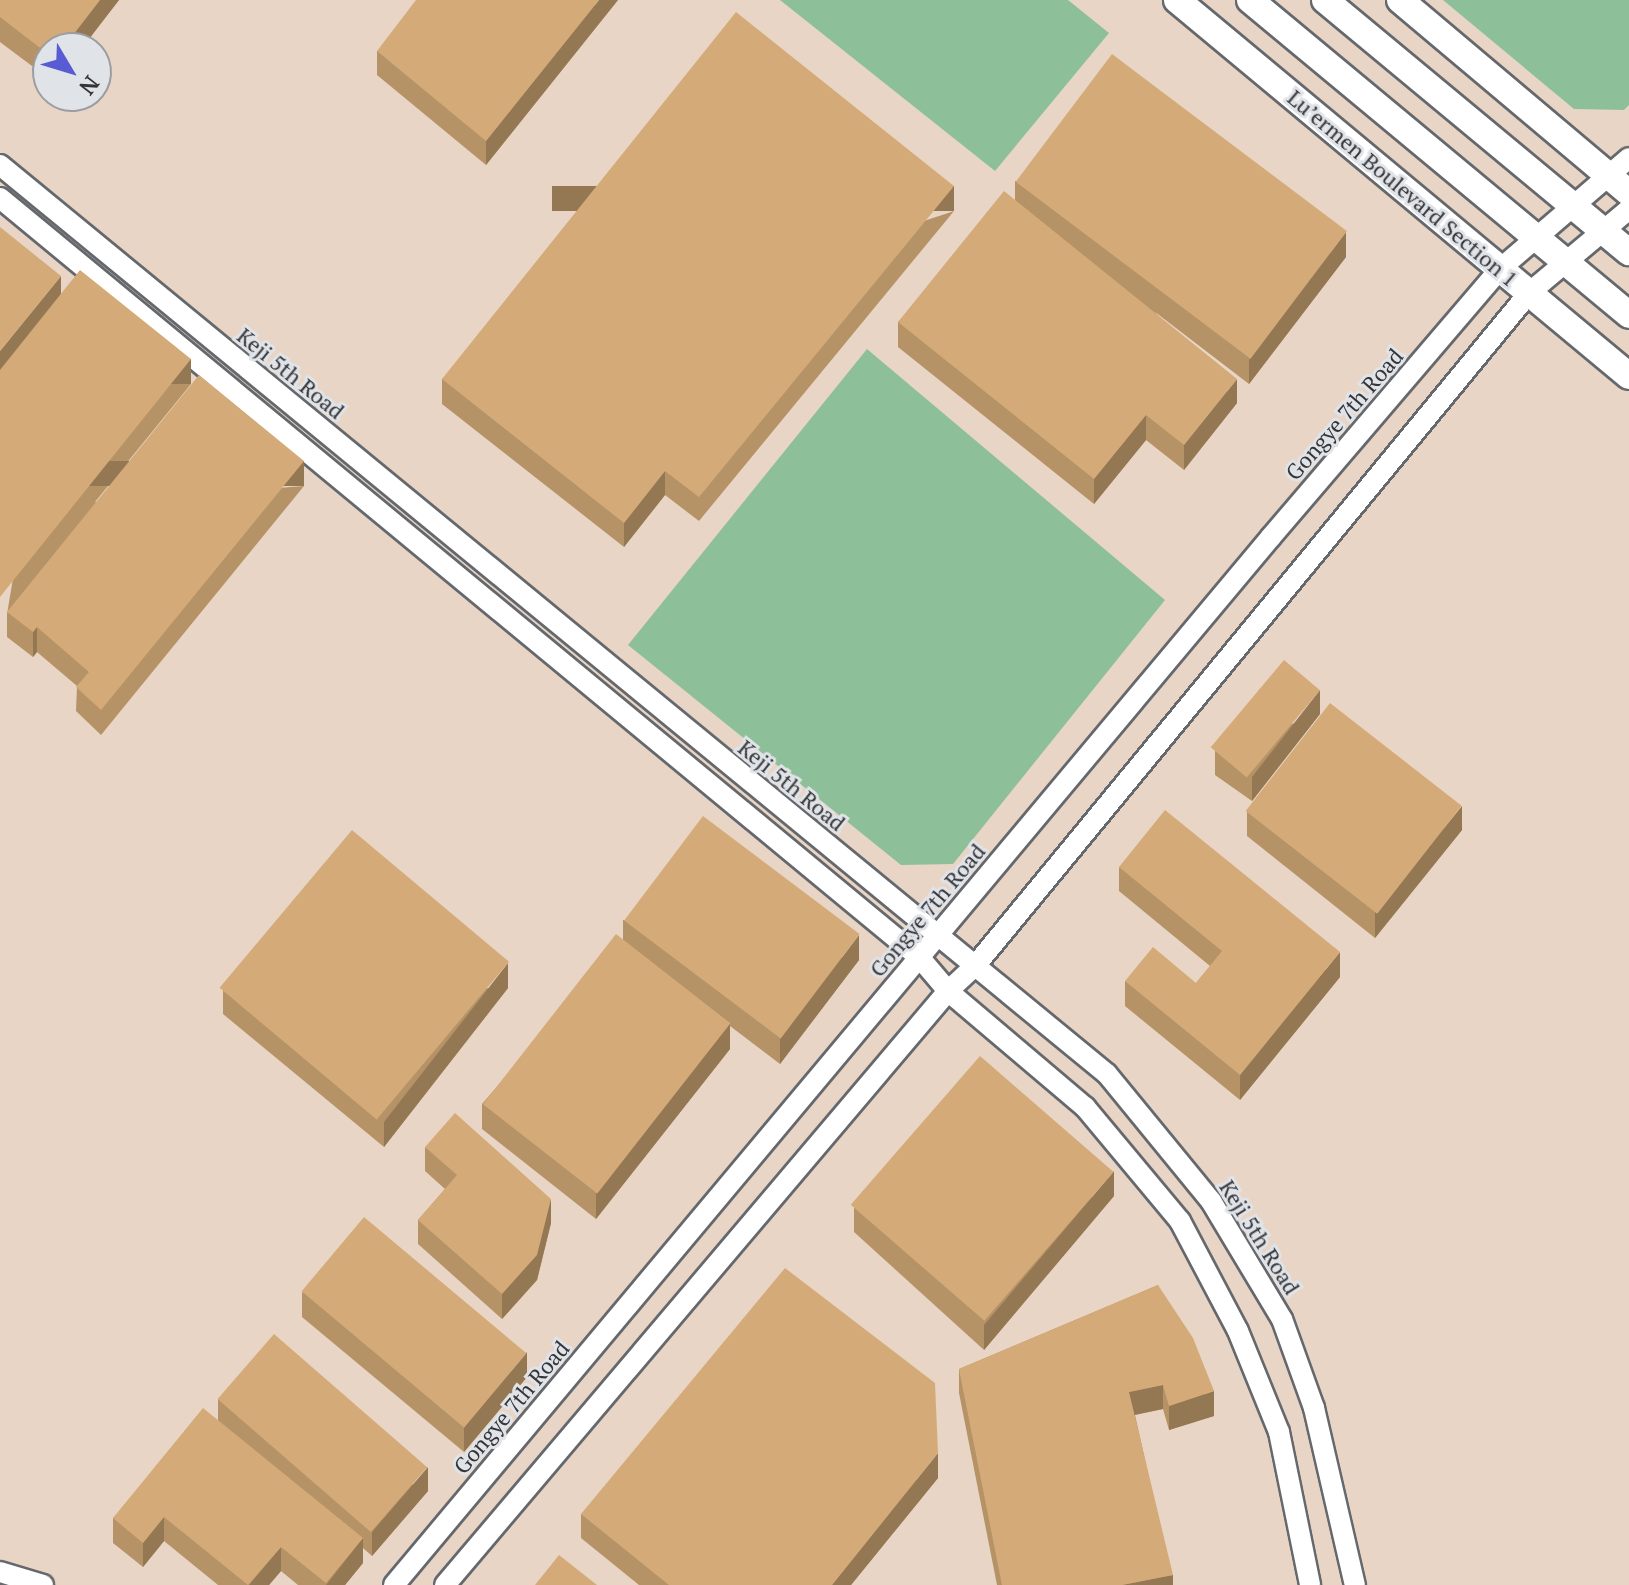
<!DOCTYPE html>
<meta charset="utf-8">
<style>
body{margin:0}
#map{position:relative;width:1629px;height:1585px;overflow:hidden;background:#e0e3e8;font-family:"PT Serif",serif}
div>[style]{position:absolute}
.industrial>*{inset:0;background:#e8d5c5}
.green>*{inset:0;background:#8dc099}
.roads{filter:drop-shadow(2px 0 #65686c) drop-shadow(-2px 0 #65686c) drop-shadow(0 2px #65686c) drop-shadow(0 -2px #65686c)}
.minor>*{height:20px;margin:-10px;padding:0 10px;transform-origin:10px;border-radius:10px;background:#fff}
.tertiary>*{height:26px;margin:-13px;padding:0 13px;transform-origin:13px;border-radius:13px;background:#fff}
.wall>*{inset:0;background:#b69367}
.shaded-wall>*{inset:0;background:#947854;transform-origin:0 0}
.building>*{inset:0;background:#d4ab78;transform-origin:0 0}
span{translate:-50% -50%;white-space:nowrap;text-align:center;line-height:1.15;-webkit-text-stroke:6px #e0e3e8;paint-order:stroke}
.street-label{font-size:22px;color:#343537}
.north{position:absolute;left:32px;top:32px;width:80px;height:80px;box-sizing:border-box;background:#e0e3e8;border:2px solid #9b9da1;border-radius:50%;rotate:128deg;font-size:22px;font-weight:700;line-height:32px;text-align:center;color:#343537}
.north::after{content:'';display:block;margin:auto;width:28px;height:36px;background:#585bd3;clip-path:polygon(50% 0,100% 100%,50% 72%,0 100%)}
</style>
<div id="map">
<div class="industrial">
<div style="clip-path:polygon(evenodd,0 0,1629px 0,1629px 1585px,0 1585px,0 0,48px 48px,96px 48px,96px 96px,48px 96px,48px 48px)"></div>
</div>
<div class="green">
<div style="clip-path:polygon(780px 0,1068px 0,1109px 33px,995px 171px)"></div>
<div style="clip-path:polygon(1443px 0,1629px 0,1629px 105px,1624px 110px,1574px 109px)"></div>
<div style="clip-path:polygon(867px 349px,1165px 600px,953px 864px,901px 865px,628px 645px)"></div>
</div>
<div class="roads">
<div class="minor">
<div style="left:0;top:165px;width:1432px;rotate:39.39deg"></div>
<div style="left:1107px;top:1074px;width:164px;rotate:50.7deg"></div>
<div style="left:1211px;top:1201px;width:138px;rotate:59deg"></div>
<div style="left:1282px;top:1319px;width:95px;rotate:70.2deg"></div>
<div style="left:1314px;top:1408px;width:182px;rotate:77deg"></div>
<div style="left:0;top:198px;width:1193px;rotate:39.56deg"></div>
<div style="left:920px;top:958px;width:43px;rotate:49.7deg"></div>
<div style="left:948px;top:991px;width:180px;rotate:40.3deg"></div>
<div style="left:1085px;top:1107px;width:148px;rotate:50.2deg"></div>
<div style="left:1180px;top:1221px;width:124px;rotate:62.2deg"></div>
<div style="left:1238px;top:1331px;width:109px;rotate:67.9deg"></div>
<div style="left:1279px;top:1432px;width:156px;rotate:78.5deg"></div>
<div style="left:0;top:1572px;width:45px;rotate:16.8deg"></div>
<div style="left:394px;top:1585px;width:1367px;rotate:-50.08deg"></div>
<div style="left:1271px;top:537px;width:353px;rotate:-49.5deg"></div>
<div style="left:1500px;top:269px;width:170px;rotate:-40.7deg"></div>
<div style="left:445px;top:1585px;width:778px;rotate:-49.74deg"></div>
<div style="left:948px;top:991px;width:37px;rotate:-43deg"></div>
<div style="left:975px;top:966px;width:872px;rotate:-50.54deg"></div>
<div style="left:1529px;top:293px;width:131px;rotate:-40deg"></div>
</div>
<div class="tertiary">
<div style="left:1177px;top:0;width:588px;rotate:39.76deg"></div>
<div style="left:1250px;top:0;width:493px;rotate:39.7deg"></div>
<div style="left:1325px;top:0;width:395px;rotate:39.7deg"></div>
<div style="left:1400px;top:0;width:299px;rotate:40.1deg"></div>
</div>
</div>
<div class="wall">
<div style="clip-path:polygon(0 0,119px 0,82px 48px,48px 48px,48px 78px,0 42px)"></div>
<div style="clip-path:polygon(618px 0,486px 165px,377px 75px,377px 51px)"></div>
<div style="clip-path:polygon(1015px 181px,1346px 257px,1249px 384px,1155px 312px,1237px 403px,1184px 470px,1146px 440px,1094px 504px,898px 347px,898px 322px,1015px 200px)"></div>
<div style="clip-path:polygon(954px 211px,699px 521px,665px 495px,624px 547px,442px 404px,442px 379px)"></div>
<div style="clip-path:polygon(61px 294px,191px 384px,95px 502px,304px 486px,101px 735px,76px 711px,77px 686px,37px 652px,33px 657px,7px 637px,7px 614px)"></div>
<div style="clip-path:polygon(1320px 714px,1252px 801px,1215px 775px,1215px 751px)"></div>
<div style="clip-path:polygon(1247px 812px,1462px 830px,1375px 938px,1247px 836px)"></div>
<div style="clip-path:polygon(1119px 867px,1340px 977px,1240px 1100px,1125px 1006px,1125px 981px,1196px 983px,1210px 966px,1119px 891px)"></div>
<div style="clip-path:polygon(623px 920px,859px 960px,780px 1064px,730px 1026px,730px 1049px,596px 1219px,482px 1129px,482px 1104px,623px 940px)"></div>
<div style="clip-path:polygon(508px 988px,384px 1147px,223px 1014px,223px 990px)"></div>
<div style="clip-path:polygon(425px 1147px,551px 1223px,537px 1280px,502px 1319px,418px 1244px,418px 1220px,445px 1189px,425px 1171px)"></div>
<div style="clip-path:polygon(1114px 1196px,984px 1350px,854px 1232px,854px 1208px)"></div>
<div style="clip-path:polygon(1158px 1285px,1214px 1416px,1169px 1430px,1163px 1409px,1135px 1415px,1173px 1585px,997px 1585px,959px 1393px,959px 1369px)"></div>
<div style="clip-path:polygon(302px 1292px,527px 1377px,464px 1452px,302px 1317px)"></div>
<div style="clip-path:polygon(218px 1399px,428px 1491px,372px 1556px,363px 1548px,363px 1563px,345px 1585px,298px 1585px,281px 1571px,269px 1585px,218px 1585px,164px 1541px,143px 1567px,113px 1543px,113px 1518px,218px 1420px)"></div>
<div style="clip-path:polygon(938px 1478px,851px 1585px,639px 1585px,581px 1538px,581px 1514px)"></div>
</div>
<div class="shaded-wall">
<div style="clip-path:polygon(100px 0,119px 0,82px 48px,63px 48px)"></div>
<div style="clip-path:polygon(599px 0,618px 0,486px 165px,486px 141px)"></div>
<div style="left:954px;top:186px;width:25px;height:402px;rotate:90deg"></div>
<div style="clip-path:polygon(1346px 232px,1346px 257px,1249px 384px,1249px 360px)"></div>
<div style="clip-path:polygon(61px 276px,61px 301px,0 376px,0 351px)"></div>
<div style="left:191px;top:359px;width:25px;height:305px;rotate:90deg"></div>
<div style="clip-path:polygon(1237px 379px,1237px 403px,1184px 470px,1184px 445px)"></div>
<div style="clip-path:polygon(1146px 415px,1146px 440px,1094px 504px,1094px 479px)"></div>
<div style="left:304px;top:461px;width:25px;height:321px;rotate:90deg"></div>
<div style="clip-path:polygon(665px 471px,665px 495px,624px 547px,624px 523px)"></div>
<div style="clip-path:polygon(37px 627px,37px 652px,33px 657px,33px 632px)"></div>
<div style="clip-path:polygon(1320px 690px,1320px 714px,1252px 801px,1252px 777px)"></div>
<div style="clip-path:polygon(1462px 806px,1462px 830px,1375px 938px,1375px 913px)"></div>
<div style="clip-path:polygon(859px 935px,859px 960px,780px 1064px,780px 1039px)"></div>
<div style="clip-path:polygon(1340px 952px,1340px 977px,1240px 1100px,1240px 1075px)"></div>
<div style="clip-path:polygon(508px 963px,508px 988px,384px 1147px,384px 1122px)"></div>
<div style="clip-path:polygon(730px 1024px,730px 1049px,596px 1219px,596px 1194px)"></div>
<div style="clip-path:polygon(1114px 1171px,1114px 1196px,984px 1350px,984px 1325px)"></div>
<div style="clip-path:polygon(551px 1199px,551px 1223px,537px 1280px,502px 1319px,502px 1294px)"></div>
<div style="clip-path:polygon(527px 1352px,527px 1377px,464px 1452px,464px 1428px)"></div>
<div style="clip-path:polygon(1163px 1385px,1163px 1409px,1129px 1416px,1129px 1392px)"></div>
<div style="clip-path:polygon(1214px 1391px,1214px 1416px,1169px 1430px,1169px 1406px)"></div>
<div style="clip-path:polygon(938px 1453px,938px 1478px,851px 1585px,832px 1585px)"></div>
<div style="clip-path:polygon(428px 1467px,428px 1491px,372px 1556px,372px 1532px)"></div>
<div style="clip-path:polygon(164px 1517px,164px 1541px,143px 1567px,143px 1543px)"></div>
<div style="clip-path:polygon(363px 1538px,363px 1563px,345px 1585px,326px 1585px)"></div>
<div style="clip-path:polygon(281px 1547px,281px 1571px,269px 1585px,249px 1585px)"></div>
<div style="clip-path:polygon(1173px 1575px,1173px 1585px,1122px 1585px)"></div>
</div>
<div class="building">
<div style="clip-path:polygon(0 0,100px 0,63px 48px,48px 48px,48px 54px,0 17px)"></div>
<div style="clip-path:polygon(416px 0,599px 0,486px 141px,377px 51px)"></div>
<div style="clip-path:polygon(736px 12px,954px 186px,699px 497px,665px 471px,624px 523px,442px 379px)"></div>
<div style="left:1112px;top:54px;width:294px;height:160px;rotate:37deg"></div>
<div style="clip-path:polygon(1004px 191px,1237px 379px,1184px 445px,1146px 415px,1094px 479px,898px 322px)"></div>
<div style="clip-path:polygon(0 227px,61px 276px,0 351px)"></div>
<div style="clip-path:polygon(80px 270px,191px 359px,0 597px,0 370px)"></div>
<div style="clip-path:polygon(199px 375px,304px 461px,101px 710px,76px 687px,89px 672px,37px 627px,33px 632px,7px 612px)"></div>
<div style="left:1284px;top:660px;width:47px;height:114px;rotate:40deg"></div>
<div style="left:1330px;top:703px;width:167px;height:137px;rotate:38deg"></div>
<div style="clip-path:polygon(1165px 810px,1340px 952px,1240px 1075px,1125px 981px,1153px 947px,1196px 983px,1222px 951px,1119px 867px)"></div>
<div style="left:703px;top:816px;width:196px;height:131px;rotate:37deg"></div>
<div style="left:352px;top:830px;width:205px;height:206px;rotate:40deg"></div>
<div style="left:616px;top:934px;width:145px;height:216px;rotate:38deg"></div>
<div style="left:980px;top:1056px;width:177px;height:197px;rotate:41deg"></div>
<div style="clip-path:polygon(455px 1113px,551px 1199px,537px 1255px,502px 1294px,418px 1220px,457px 1175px,425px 1147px)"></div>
<div style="left:364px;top:1217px;width:212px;height:97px;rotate:40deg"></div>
<div style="clip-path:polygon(785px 1268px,935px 1383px,938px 1453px,832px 1585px,669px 1585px,581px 1514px)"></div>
<div style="clip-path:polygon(1158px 1285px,1193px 1338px,1214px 1391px,1169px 1406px,1163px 1385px,1129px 1392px,1173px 1575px,1122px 1585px,1002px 1585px,959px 1369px)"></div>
<div style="left:274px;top:1334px;width:203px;height:86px;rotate:41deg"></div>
<div style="clip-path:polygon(203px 1408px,363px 1538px,326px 1583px,281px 1547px,248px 1585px,164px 1517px,143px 1543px,113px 1518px)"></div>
<div style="clip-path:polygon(559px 1555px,597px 1585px,535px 1585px)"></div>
</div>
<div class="street-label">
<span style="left:1403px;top:188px;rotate:40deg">Lu’ermen Boulevard Section 1</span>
<span style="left:291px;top:373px;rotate:39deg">Keji 5th Road</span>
<span style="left:1344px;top:414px;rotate:-49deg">Gongye 7th Road</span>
<span style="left:792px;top:785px;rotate:39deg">Keji 5th Road</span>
<span style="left:927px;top:910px;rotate:-50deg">Gongye 7th Road</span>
<span style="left:1260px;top:1237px;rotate:58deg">Keji 5th Road</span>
<span style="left:511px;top:1407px;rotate:-50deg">Gongye 7th Road</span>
</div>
<div class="north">N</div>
</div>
